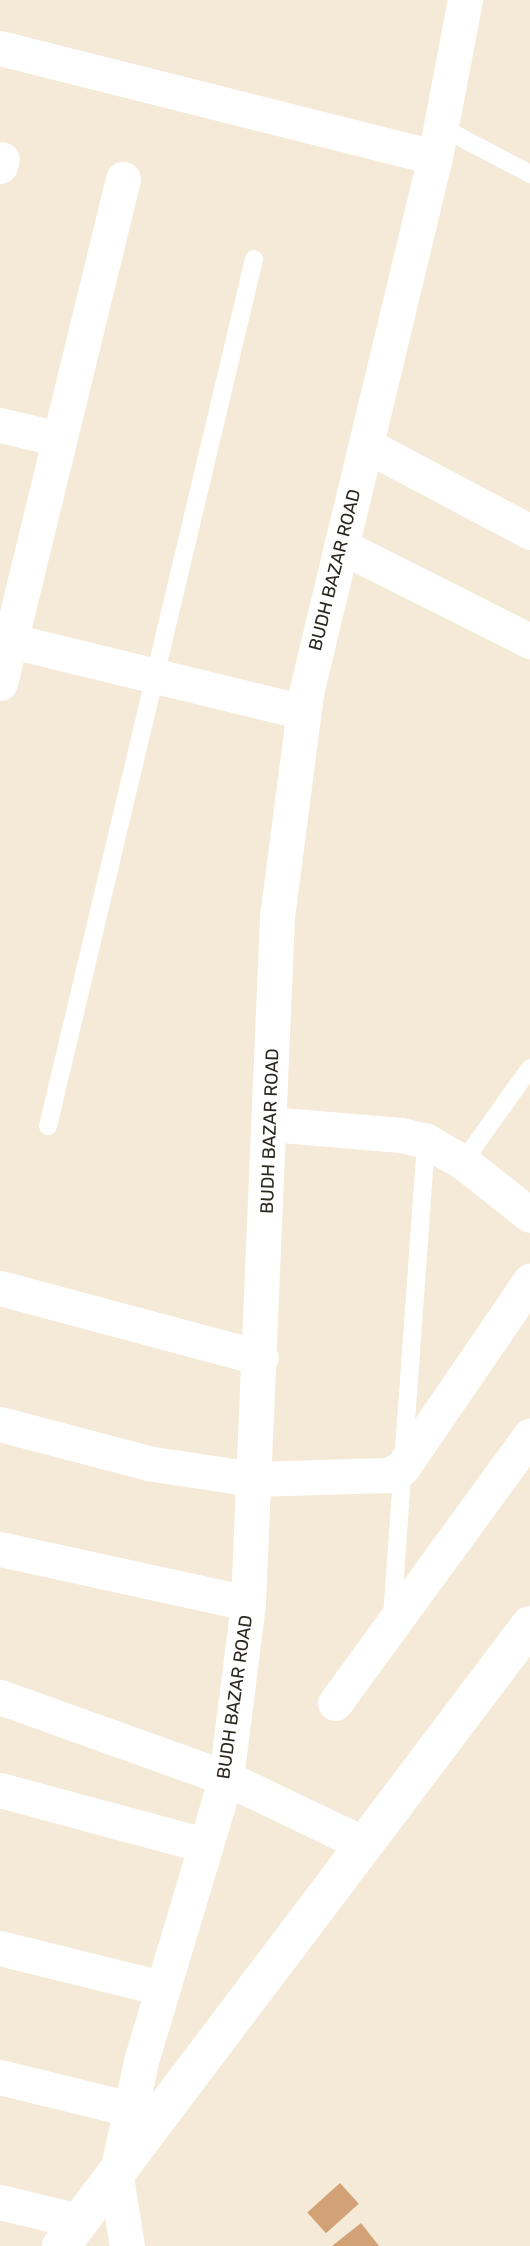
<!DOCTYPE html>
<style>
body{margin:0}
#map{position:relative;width:530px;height:2246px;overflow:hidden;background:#f4ead7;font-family:Rubik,sans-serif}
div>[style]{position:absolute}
.building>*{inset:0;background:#d2a175;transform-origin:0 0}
.service>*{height:18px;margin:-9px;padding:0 9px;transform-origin:9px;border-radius:9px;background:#fff}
.minor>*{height:35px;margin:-17.5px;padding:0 17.5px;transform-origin:17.5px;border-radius:17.5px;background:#fff}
.tertiary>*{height:38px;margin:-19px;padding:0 19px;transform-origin:19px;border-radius:19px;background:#fff}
span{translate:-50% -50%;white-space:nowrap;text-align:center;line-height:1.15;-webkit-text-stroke:5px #fff;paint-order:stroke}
.street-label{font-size:18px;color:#2c2821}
</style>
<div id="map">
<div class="building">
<div style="left:340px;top:2183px;width:28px;height:44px;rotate:48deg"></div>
<div style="clip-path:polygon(361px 2223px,379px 2246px,332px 2246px)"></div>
</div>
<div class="service">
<div style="left:441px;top:127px;width:101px;rotate:27.8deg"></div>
<div style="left:48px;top:1126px;width:891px;rotate:-76.63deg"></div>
<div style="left:463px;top:1162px;width:115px;rotate:-54.5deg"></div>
<div style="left:392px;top:1617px;width:477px;rotate:-85.9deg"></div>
</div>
<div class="minor">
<div style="left:0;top:48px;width:448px;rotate:14.1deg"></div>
<div style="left:0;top:166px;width:7px;rotate:-74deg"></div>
<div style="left:0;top:425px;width:61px;rotate:13.3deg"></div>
<div style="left:366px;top:445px;width:186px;rotate:27.9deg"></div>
<div style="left:341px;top:546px;width:212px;rotate:26.7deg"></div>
<div style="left:0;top:638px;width:312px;rotate:13.7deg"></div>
<div style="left:0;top:683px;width:519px;rotate:-76.29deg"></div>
<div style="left:270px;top:1124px;width:131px;rotate:4.8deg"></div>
<div style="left:401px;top:1135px;width:26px;rotate:13deg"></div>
<div style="left:426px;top:1141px;width:43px;rotate:29.6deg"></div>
<div style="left:463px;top:1162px;width:85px;rotate:38.3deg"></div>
<div style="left:0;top:1288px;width:270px;rotate:15deg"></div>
<div style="left:0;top:1424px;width:158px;rotate:14.7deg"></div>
<div style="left:153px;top:1464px;width:101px;rotate:8.5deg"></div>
<div style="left:253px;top:1479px;width:135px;rotate:-1.7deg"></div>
<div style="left:388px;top:1475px;width:16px;rotate:-27deg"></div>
<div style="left:402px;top:1468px;width:227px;rotate:-55.6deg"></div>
<div style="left:0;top:1549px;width:254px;rotate:12.3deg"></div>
<div style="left:0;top:1697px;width:240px;rotate:19.7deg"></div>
<div style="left:226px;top:1778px;width:153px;rotate:25.6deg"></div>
<div style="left:335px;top:1703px;width:331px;rotate:-53.9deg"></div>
<div style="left:0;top:1790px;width:211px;rotate:15.1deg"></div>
<div style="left:0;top:1948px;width:167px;rotate:13.9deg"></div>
<div style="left:0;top:2077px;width:134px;rotate:13.8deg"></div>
<div style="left:0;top:2202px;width:81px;rotate:13.5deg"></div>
<div style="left:127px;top:2246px;width:70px;rotate:-99.1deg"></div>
<div style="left:116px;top:2177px;width:119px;rotate:-77.8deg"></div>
<div style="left:141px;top:2061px;width:295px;rotate:-73.3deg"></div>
<div style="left:226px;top:1778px;width:176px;rotate:-82.8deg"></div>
<div style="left:248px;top:1603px;width:687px;rotate:-87.58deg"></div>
<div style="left:277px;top:917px;width:226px;rotate:-82.6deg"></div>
<div style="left:306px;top:693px;width:551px;rotate:-76.47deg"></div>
<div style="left:435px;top:157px;width:160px;rotate:-79.2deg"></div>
</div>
<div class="tertiary">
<div style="left:61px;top:2246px;width:778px;rotate:-52.94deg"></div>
</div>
<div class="street-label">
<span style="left:335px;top:570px;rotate:-76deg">BUDH BAZAR ROAD</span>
<span style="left:270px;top:1131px;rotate:-88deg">BUDH BAZAR ROAD</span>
<span style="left:235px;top:1697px;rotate:-82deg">BUDH BAZAR ROAD</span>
</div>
</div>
